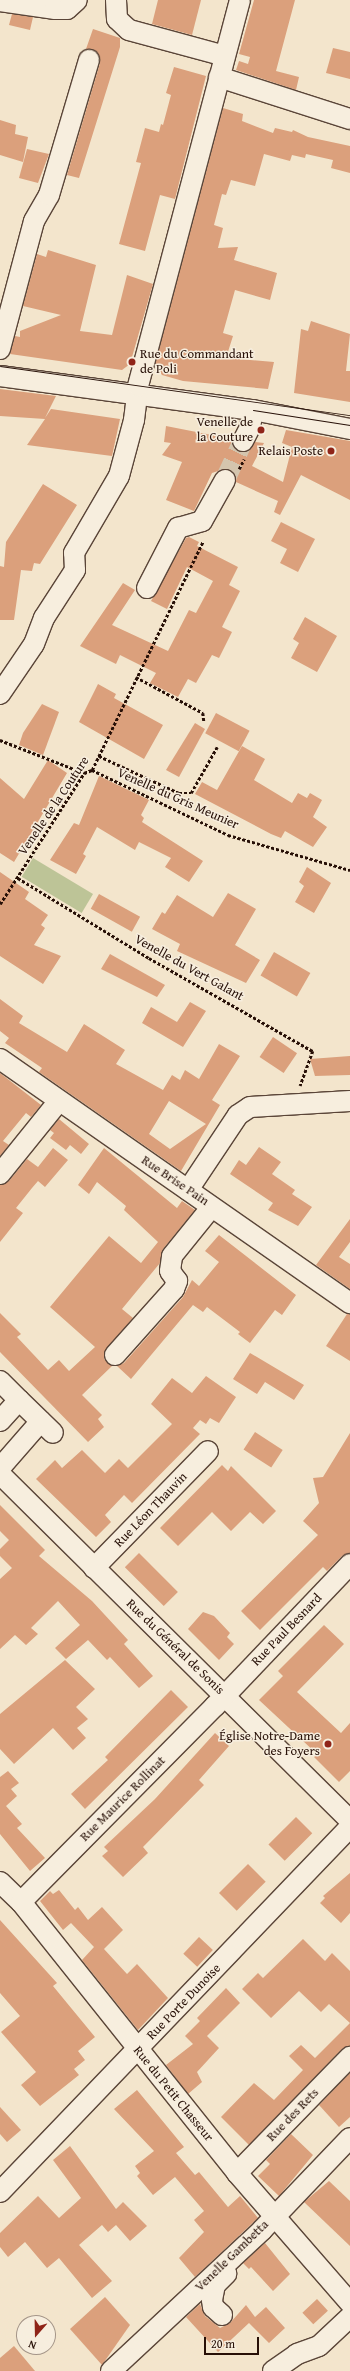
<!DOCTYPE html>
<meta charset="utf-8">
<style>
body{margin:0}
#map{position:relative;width:350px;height:2371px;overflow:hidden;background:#f3e5cc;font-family:"Gentium Book Plus",serif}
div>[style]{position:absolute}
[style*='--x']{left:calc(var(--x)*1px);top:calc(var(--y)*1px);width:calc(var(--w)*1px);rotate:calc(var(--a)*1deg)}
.green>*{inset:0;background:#bdc497;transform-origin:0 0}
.building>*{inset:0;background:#dba07c;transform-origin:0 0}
.minor-tunnel>*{height:20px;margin-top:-10px;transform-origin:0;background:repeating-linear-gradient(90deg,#d4c5ae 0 20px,transparent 0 30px)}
.path>*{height:2.5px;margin-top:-1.25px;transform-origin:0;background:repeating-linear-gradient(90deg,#271007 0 3px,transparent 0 5px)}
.roads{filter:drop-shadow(1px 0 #5a4538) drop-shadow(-1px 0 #5a4538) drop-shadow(0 1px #5a4538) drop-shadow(0 -1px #5a4538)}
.minor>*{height:20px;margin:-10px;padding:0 10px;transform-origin:10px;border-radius:10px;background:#f7eede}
.tram>*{height:1px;margin:-0.5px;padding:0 0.5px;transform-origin:0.5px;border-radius:0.5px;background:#271007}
.dots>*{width:11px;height:11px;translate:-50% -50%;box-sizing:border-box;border:2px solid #f7eede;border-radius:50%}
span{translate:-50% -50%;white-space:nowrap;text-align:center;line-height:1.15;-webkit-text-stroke:3px #f7eede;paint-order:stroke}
.poi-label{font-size:13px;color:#271007}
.left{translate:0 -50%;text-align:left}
.right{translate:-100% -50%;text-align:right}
.street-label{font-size:13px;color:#271007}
.north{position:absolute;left:16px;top:2315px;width:40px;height:40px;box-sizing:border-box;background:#f7eede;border:1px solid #a49588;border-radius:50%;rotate:200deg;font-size:11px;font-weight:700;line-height:16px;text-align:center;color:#271007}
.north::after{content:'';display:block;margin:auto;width:14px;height:18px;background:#8f2418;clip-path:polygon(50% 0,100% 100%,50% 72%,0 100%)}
.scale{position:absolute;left:204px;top:2337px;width:55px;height:18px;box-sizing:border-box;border:2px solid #271007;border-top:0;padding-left:5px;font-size:12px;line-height:14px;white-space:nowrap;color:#271007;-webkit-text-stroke:3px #f7eede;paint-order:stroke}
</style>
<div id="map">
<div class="green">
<div style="left:33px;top:858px;width:70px;height:22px;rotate:31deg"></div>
</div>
<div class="building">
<div style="clip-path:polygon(158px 0,201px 0,192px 35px,152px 24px)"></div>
<div style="clip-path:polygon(254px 0,295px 0,276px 71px,299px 77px,296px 90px,236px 70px,239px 61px,248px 64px,250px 57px,239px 54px)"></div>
<div style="clip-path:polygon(12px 14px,33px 17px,30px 30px,9px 25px)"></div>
<div style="clip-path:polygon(93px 29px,120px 38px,120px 47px,79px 178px,67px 175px,100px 63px,97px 52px,86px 49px)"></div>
<div style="clip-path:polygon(333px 48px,350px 52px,350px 79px,326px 73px)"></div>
<div style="clip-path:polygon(174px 67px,206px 76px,175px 199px,160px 195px,145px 251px,119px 244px,141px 163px,136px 162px,145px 128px,159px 132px,161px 124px,163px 125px,171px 95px,166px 93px)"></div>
<div style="clip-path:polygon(223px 108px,243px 114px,242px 121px,273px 133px,275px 128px,292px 132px,293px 130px,308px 137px,350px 146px,350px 173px,331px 168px,333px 160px,306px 154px,305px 158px,292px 155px,290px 161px,264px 154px,255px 186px,231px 180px,226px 195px,222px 194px,214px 225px,223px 228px,218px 248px,238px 247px,234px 260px,277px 273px,270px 300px,235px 290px,223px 333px,233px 336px,226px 358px,274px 362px,268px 389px,183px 381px,162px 375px,155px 365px)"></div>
<div style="clip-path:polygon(0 120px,16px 125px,15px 134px,28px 137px,23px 162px,0 155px)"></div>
<div style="clip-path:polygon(27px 149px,49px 154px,38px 183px,19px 178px)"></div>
<div style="clip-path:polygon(48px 250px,96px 265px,80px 331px,112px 335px,127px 275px,153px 284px,130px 364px,122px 370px,10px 354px,15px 336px,20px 337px,20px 331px,61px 315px,23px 306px,37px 254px,46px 257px)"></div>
<div style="clip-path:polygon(311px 321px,350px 334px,346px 371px,350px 371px,350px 402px,294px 393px,301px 329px,308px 331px)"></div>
<div style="clip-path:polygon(0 389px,56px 396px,45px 418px,51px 409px,120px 419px,112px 456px,27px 445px,45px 419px,0 416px)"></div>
<div style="clip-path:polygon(166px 426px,232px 439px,234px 448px,243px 452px,250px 450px,255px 442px,264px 443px,252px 466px,283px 482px,292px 447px,282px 443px,286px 430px,350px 441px,350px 500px,301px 475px,280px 515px,274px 512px,278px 501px,236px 482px,235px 474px,224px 469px,212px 473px,194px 511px,166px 500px,182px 462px,162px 455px,171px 443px,164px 442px)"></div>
<div style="clip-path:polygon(43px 484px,77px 505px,40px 564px,34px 563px,32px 571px,21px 570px,14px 620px,0 620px,0 566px,4px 567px,6px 542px)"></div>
<div style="clip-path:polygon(281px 522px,315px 539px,298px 572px,280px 563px,287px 549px,271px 541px)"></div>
<div style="clip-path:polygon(189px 537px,199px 542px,197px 546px,238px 567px,229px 585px,240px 591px,222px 627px,232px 632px,219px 658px,212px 655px,196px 683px,188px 679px,178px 697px,150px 683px,156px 673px,120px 655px,116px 664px,80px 646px,123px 583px,135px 590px,112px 625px,168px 651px,189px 610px,196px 613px,213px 581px,187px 567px,167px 609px,151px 601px,186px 538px)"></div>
<div style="clip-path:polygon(305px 617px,337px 636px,317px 672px,291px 658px,299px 643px,293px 639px)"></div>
<div style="clip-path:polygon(98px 684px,116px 694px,114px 698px,163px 725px,144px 759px,79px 722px)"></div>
<div style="clip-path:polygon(42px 704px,59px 712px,43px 755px,19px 745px,23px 733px)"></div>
<div style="left:216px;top:713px;width:38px;height:23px;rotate:28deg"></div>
<div style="clip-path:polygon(195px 723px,205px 729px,179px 777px,166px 770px)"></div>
<div style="clip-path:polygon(242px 746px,265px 759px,254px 780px,292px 803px,298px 793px,307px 798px,310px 793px,322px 800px,313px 817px,327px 827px,313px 847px,285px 831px,281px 838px,271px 834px,195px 794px,202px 782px,217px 790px)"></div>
<div style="clip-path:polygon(48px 760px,67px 773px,14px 862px,0 853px,0 778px,24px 799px)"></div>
<div style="clip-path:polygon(99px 776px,149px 800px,141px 815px,144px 818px,142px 822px,203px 861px,189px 882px,165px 867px,171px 858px,139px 842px,135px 850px,97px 827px,83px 854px,86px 856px,76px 874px,50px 860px,74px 823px,79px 825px)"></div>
<div style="clip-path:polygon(307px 867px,331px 883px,314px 913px,295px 902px,304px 886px,299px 882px)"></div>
<div style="clip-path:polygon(0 872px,29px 892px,25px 899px,48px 915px,41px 925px,45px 928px,34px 945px,61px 956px,43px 984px,0 956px)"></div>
<div style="clip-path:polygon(228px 893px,256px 909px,235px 945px,260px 960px,246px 983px,177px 951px,180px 944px,152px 929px,162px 912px,165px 914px,177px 895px,213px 917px)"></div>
<div style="left:99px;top:894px;width:47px;height:17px;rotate:29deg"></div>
<div style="left:274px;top:952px;width:42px;height:27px;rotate:30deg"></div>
<div style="clip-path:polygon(110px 954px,165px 985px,157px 997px,101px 969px)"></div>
<div style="clip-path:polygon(evenodd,0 999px,23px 1016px,19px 1023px,67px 1052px,84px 1024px,125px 1050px,116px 1064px,163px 1090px,172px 1075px,180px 1080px,185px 1070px,199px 1079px,219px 1044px,240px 1056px,212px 1100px,220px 1105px,181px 1171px,39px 1072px,42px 1068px,5px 1043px,9px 1038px,0 1031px,0 999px,169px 1101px,206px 1124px,170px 1149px,149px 1134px,169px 1101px)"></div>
<div style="clip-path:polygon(190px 1002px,206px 1011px,183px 1047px,142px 1023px,151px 1007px,177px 1022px)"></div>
<div style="left:273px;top:1037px;width:29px;height:24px;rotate:34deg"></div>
<div style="clip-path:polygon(350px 1056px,350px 1075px,315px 1076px,310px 1059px)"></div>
<div style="clip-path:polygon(0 1073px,41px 1105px,31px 1117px,26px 1113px,3px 1141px,9px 1145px,0 1156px)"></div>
<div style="clip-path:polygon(59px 1119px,89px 1144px,81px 1154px,70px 1145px,66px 1150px,50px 1138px,54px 1133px,50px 1130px)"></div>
<div style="clip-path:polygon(259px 1147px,281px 1162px,272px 1174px,295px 1190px,292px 1194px,312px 1207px,298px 1226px,268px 1210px,273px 1203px,230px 1174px,239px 1160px,246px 1165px)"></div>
<div style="clip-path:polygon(53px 1148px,68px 1160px,45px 1187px,38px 1181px,32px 1188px,16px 1208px,23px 1213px,0 1242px,0 1185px,9px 1181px,27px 1159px,38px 1167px)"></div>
<div style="clip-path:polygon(104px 1148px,177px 1208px,182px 1201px,195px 1210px,163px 1249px,160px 1263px,122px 1309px,133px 1318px,104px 1352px,104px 1359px,112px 1366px,82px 1395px,102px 1415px,98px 1419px,104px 1427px,88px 1442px,0 1352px,0 1313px,21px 1334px,17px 1337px,48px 1370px,59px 1360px,69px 1371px,95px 1347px,50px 1307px,109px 1236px,141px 1263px,158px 1242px,124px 1210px,126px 1206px,97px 1182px,89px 1194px,78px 1185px)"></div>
<div style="clip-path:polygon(350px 1219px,350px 1242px,339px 1257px,350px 1264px,350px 1289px,316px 1265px)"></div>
<div style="clip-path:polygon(219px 1235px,296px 1295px,282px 1315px,275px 1310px,250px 1343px,238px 1334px,240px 1332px,207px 1307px,203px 1312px,193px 1305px,131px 1379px,117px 1366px,124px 1363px,183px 1297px,192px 1280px,199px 1286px,219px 1262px,205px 1251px)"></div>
<div style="clip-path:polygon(347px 1314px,350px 1314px,350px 1361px,326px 1346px)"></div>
<div style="clip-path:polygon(250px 1353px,304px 1385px,294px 1400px,265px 1382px,257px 1394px,233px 1379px)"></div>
<div style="clip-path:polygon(206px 1376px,236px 1397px,219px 1423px,210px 1418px,206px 1424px,200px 1420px,193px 1428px,200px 1434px,132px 1503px,124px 1495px,105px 1515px,111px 1522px,96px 1537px,36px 1479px,55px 1460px,62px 1468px,82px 1450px,105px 1473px,119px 1459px,128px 1468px,172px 1424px,151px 1404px,172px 1378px,192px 1393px)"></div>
<div style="left:255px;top:1432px;width:33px;height:21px;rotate:33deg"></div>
<div style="clip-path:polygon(350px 1433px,350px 1553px,342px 1556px,327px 1571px,323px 1567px,260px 1630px,241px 1611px,318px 1535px,303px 1521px,319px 1503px,313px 1478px,323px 1477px)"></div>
<div style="clip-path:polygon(222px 1465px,228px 1471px,231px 1466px,276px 1511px,263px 1524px,250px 1512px,231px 1531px,212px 1512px,178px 1546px,160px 1528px)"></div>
<div style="clip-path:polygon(0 1505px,45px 1550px,39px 1556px,92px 1601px,128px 1640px,124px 1644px,153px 1676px,139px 1688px,110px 1657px,107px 1660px,88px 1640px,66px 1659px,55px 1648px,80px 1625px,58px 1601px,31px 1628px,38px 1634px,26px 1645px,15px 1635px,0 1649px,0 1579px,12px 1568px,0 1556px,0 1549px,9px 1540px,0 1531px)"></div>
<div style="left:139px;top:1553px;width:55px;height:20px;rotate:45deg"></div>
<div style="clip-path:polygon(203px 1612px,214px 1616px,230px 1633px,227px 1637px,234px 1644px,219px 1660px,188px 1629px)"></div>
<div style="clip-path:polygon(324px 1625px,344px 1644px,297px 1692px,341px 1733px,350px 1723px,350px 1771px,339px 1782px,314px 1757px,317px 1754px,259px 1700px,283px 1676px,278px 1671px)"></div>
<div style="clip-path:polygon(65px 1660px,95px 1689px,76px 1707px,88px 1719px,77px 1728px,86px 1738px,73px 1750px,53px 1728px,14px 1764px,0 1749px,0 1714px)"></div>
<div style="clip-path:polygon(171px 1690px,188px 1707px,85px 1809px,71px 1794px,108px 1760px,105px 1757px)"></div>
<div style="clip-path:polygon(215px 1733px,229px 1746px,199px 1780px,204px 1785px,143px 1847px,148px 1853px,123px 1877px,102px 1856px,108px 1851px,104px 1847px,155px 1799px)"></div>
<div style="clip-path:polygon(8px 1771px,19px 1783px,11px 1789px,17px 1796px,6px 1806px,22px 1824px,17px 1828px,45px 1858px,30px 1871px,0 1834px,0 1777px)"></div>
<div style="left:296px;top:1817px;width:23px;height:39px;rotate:45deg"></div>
<div style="left:248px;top:1864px;width:25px;height:41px;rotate:45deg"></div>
<div style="clip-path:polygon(350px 1873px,350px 1913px,341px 1923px,320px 1903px,325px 1898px,323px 1896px)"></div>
<div style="clip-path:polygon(59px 1890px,75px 1910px,78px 1907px,88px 1920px,102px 1907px,123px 1930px,104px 1949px,127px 1974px,137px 1964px,168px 1998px,138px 2030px,82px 1960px,94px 1947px,71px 1923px,63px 1930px,40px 1901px,50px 1891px,53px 1894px)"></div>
<div style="clip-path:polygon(0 1920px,57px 1983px,53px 1986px,95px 2037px,78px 2051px,85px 2060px,74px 2069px,79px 2075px,40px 2106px,21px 2085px,36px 2072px,1px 2032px,20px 2016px,0 1993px)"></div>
<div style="left:199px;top:1937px;width:19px;height:23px;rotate:43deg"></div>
<div style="clip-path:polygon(303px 1939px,325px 1961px,332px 1953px,350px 1971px,350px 2046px,342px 2049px,249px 2145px,221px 2117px,254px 2083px,274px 2100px,303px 2070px,289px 2056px,301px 2045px,315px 2058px,350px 2023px,329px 2004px,321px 2012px,299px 1991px,271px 2018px,242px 1989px,258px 1973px,263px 1978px)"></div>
<div style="clip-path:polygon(226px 1988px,240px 2003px,207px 2036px,219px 2048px,197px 2072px,202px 2082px,188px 2094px,166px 2065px,193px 2044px,185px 2036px,200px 2021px,197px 2018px)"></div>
<div style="clip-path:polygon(350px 2073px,350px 2117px,339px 2127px,319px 2105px)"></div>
<div style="clip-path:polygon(137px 2090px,184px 2147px,176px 2153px,195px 2175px,199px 2172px,228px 2207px,240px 2196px,258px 2218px,195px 2277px,179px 2258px,204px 2232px,194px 2220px,204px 2211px,175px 2177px,153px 2195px,137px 2176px,140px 2173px,135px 2166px,154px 2151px,114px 2109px)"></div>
<div style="clip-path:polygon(0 2107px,21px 2130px,7px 2142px,0 2134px)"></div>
<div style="clip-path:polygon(291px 2134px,313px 2155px,279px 2196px,258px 2176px,270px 2164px,266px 2160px)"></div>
<div style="clip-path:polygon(70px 2146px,116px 2209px,123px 2202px,147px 2226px,130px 2241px,116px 2225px,108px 2232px,102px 2225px,79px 2245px,112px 2281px,92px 2298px,59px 2258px,47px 2268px,25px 2242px,8px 2257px,0 2247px,0 2233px,38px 2196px,59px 2218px,81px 2198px,53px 2160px)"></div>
<div style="clip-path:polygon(329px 2181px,350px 2201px,350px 2246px,304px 2202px)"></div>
<div style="clip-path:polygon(265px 2243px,290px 2274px,273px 2291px,251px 2267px,249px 2269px,243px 2263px)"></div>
<div style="clip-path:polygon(105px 2297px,130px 2325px,102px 2365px,70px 2329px)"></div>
<div style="left:317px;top:2299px;width:16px;height:20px;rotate:47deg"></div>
<div style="clip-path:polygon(200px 2304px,205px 2316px,220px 2328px,230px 2323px,246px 2305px,255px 2317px,266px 2307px,285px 2328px,269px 2343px,249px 2323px,218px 2352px,186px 2317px)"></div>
<div style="clip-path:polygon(14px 2346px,35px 2371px,0 2371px,0 2358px)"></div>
</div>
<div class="minor-tunnel">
<div style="--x:225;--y:480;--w:43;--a:-65.2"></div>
</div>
<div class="path">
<div style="--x:239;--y:469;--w:11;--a:-63"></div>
<div style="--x:136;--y:677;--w:76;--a:28.2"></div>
<div style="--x:203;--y:713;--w:8;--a:83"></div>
<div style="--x:0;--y:740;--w:90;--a:21.4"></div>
<div style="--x:99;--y:756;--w:88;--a:24.8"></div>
<div style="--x:179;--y:793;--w:12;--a:0"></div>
<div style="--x:191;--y:793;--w:53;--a:-60.5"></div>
<div style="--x:92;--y:770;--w:151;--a:25.5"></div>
<div style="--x:228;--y:835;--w:127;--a:16"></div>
<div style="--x:18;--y:878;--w:153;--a:31.4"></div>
<div style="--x:149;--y:958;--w:189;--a:29.6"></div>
<div style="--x:313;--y:1051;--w:37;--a:110"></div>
<div style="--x:0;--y:904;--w:156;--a:-57.3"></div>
<div style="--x:84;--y:773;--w:9;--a:-21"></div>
<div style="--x:92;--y:770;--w:254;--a:-64.1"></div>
</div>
<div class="roads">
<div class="minor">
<div style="--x:116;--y:0;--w:19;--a:87"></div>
<div style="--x:117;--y:19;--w:16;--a:43"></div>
<div style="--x:129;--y:30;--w:99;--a:15.2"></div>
<div style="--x:0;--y:1;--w:56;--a:8.3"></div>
<div style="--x:55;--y:9;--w:12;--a:0"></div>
<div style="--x:67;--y:9;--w:13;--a:-42"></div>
<div style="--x:219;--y:77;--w:138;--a:17.8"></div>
<div style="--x:0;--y:349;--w:132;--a:-75.1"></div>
<div style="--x:34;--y:221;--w:30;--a:-60"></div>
<div style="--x:49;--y:195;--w:141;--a:-73.5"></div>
<div style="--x:0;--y:376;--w:255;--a:7.7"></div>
<div style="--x:253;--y:410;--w:99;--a:11.1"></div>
<div style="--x:243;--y:441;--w:16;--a:-63"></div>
<div style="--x:250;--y:427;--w:17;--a:-80"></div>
<div style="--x:147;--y:588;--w:68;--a:-62.7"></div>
<div style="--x:178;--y:528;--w:25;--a:-16"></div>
<div style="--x:202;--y:521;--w:47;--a:-60.7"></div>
<div style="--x:0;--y:694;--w:60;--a:-55.8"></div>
<div style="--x:34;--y:644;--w:28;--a:-69"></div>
<div style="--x:44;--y:618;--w:57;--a:-57.1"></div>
<div style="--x:75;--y:570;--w:17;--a:-93"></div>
<div style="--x:74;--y:553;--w:89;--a:-59.7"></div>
<div style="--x:119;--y:476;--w:58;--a:-75"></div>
<div style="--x:134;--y:420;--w:34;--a:-83"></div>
<div style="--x:138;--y:386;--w:399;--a:-75.2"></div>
<div style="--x:0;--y:1059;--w:427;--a:34.9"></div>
<div style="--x:0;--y:1174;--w:92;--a:-51.1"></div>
<div style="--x:188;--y:1190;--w:90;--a:-56.3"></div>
<div style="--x:238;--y:1115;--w:14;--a:-34"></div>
<div style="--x:250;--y:1107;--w:100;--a:-3.4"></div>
<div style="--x:115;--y:1355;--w:89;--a:-48.2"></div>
<div style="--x:174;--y:1289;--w:9;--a:-69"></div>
<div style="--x:177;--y:1281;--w:12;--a:-125"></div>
<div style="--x:170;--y:1271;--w:15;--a:-82"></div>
<div style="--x:172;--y:1256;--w:54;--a:-51"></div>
<div style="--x:0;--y:1381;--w:27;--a:45"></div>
<div style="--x:0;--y:1421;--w:28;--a:-48"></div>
<div style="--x:19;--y:1400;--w:47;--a:44.1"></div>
<div style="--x:0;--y:1468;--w:62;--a:-48.9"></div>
<div style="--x:0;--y:1474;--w:492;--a:44.7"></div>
<div style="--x:94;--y:1568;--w:163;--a:-45.7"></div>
<div style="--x:0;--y:1882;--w:29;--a:44"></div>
<div style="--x:21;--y:1902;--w:347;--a:51.4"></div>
<div style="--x:237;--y:2173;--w:172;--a:49"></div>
<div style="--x:21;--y:1902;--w:276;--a:-45.3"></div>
<div style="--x:215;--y:1706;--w:196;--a:-46.4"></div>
<div style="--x:237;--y:2173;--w:162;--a:-45.8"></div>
<div style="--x:0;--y:2192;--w:506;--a:-46.2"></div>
<div style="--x:222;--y:2315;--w:12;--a:-138"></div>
<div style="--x:213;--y:2307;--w:7;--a:-98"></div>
<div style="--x:212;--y:2300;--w:15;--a:-79"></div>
<div style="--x:215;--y:2285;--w:16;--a:-45"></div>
<div style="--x:111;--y:2371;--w:207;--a:-43"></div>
<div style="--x:262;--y:2230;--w:127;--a:-46.3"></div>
<div style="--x:273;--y:2371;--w:29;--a:-35"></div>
<div style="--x:297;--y:2354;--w:23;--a:-20"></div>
<div style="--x:319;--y:2346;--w:42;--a:-43.1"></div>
</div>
</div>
<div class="tram">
<div style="--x:0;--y:366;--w:353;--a:8"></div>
<div style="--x:253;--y:410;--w:98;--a:8.8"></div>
</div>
<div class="dots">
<div style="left:132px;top:362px;background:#8f2418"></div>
<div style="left:261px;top:430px;background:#8f2418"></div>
<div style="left:331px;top:451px;background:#8f2418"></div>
<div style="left:328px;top:1744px;background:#8f2418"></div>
</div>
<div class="poi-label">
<span class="left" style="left:140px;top:362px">Rue du Commandant<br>de Poli</span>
<span class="right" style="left:253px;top:430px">Venelle de<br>la Couture</span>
<span class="right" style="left:323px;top:451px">Relais Poste</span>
<span class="right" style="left:320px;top:1744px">Église Notre-Dame<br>des Foyers</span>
</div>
<div class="street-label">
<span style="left:178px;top:799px;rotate:24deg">Venelle du Gris Meunier</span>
<span style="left:54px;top:806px;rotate:-56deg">Venelle de la Couture</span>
<span style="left:189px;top:968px;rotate:29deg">Venelle du Vert Galant</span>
<span style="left:175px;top:1181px;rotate:34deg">Rue Brise Pain</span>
<span style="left:151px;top:1510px;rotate:-46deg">Rue Léon Thauvin</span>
<span style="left:287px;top:1630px;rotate:-46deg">Rue Paul Besnard</span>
<span style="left:175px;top:1647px;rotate:44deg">Rue du Général de Sonis</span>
<span style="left:123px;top:1799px;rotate:-45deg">Rue Maurice Rollinat</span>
<span style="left:184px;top:2002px;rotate:-46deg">Rue Porte Dunoise</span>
<span style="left:173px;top:2094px;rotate:51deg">Rue du Petit Chasseur</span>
<span style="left:293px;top:2115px;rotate:-46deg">Rue des Rets</span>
<span style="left:232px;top:2256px;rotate:-44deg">Venelle Gambetta</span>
</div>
<div class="north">N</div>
<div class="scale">20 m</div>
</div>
